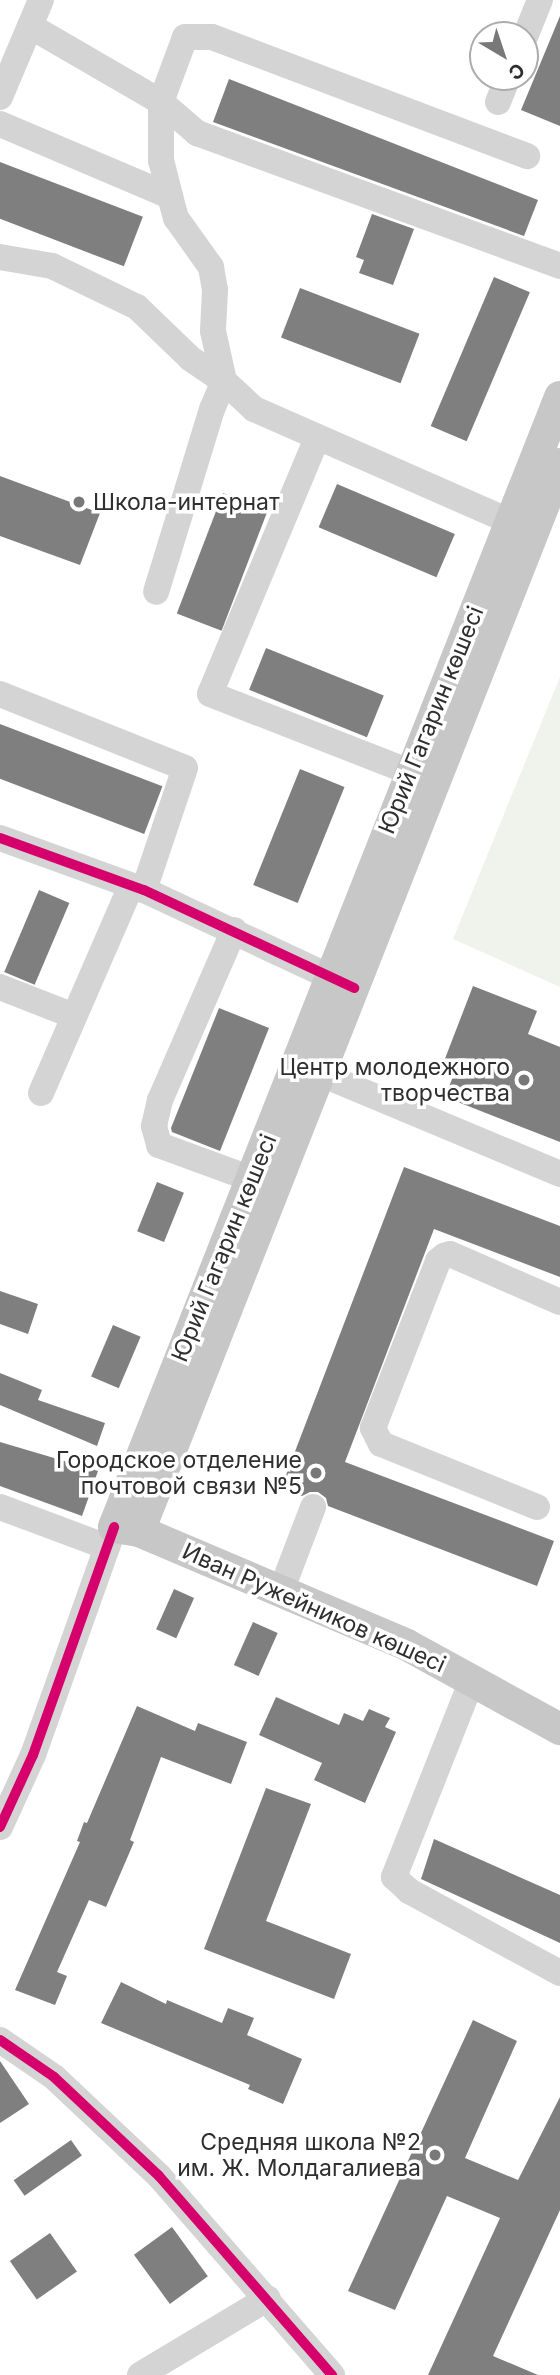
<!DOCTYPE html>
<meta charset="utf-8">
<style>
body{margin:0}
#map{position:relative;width:560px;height:2375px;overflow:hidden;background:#fff;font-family:Inter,sans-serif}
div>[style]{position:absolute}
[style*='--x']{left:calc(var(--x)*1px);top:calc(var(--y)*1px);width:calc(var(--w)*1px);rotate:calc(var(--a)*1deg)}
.green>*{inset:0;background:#f0f2ec}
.building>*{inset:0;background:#7f7f7f;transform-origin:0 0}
.minor>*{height:26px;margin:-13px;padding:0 13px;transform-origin:13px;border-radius:13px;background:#d4d4d4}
.major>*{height:32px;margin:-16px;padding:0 16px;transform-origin:16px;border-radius:16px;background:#c7c7c7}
.cycleway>*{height:10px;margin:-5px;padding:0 5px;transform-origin:5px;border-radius:5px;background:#d6006c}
.dots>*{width:19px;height:19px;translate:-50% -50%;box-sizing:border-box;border:4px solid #fff;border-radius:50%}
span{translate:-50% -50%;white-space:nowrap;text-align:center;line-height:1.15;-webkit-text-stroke:7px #fff;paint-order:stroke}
.poi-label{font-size:23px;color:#2f2f2f}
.left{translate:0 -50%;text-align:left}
.right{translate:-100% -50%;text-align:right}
.street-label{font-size:23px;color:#2f2f2f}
.north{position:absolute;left:469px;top:21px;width:70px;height:70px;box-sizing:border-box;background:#fff;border:2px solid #acacac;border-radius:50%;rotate:141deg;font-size:19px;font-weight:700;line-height:28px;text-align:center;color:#2f2f2f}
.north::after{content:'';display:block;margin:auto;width:24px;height:32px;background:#787878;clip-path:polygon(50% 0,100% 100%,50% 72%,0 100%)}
</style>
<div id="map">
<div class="green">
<div style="clip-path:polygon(560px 677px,560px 987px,453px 939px)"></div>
</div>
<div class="building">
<div style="clip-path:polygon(560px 16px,560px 126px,521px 110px)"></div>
<div style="clip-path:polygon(229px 79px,538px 200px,524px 236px,213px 122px)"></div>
<div style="left:0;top:162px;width:153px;height:53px;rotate:21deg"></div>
<div style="clip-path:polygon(372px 214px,414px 229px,393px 285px,359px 273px,364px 260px,356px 257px)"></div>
<div style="left:494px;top:277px;width:39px;height:162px;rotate:23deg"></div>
<div style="left:300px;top:288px;width:128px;height:53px;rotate:21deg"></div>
<div style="clip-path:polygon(0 476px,100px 513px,80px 565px,0 536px)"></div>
<div style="left:337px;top:484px;width:128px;height:47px;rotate:23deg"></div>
<div style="left:223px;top:493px;width:48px;height:129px;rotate:21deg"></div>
<div style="left:266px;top:648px;width:127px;height:45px;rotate:22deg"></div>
<div style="left:0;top:724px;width:174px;height:51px;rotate:21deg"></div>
<div style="left:300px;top:769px;width:48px;height:125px;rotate:22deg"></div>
<div style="left:39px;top:890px;width:33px;height:89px;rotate:23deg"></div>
<div style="clip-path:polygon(473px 986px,537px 1011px,528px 1034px,560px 1047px,560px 1142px,445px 1097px,454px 1074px,441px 1069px)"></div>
<div style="clip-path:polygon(219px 1008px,269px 1028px,220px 1151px,172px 1132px,171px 1128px)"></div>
<div style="clip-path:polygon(404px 1167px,560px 1226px,560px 1277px,434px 1229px,345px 1462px,554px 1541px,537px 1586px,328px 1506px,326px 1498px,318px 1492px,310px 1492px,302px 1496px,281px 1488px)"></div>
<div style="left:157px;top:1182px;width:29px;height:53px;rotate:22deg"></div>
<div style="clip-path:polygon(0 1291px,38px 1304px,28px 1334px,0 1324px)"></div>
<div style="left:113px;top:1325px;width:30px;height:56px;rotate:23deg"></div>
<div style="clip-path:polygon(0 1373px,42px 1390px,38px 1400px,105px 1423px,97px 1446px,0 1405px)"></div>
<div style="clip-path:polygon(0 1442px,98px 1471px,82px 1516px,0 1486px)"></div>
<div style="left:174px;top:1589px;width:22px;height:44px;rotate:24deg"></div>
<div style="left:253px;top:1622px;width:27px;height:47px;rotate:24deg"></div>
<div style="clip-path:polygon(276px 1697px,339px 1725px,344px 1713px,363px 1721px,369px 1709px,390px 1718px,385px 1727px,396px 1732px,365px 1803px,314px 1780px,322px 1763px,259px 1735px)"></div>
<div style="clip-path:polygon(137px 1706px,195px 1731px,198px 1723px,247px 1742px,231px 1784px,161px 1757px,130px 1840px,134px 1842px,106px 1907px,89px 1900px,57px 1972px,67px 1976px,55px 2005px,15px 1990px,80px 1842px,77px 1841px,84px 1822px,87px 1823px)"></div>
<div style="clip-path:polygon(266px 1788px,311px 1804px,266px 1921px,351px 1954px,334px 1999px,204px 1949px)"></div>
<div style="clip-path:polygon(434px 1839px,560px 1895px,560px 1943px,421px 1879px)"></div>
<div style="clip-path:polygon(121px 1982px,166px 2004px,167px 2000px,222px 2023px,228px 2008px,254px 2018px,247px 2035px,302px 2059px,283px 2104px,248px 2089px,250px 2085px,101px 2023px)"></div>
<div style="clip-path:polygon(473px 2020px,517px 2041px,465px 2158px,518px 2180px,560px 2097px,560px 2210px,493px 2356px,538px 2375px,428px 2375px,500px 2218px,447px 2196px,395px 2310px,348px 2291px)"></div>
<div style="clip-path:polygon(0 2061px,29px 2104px,0 2123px)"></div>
<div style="left:71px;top:2140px;width:19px;height:70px;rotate:55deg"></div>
<div style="left:172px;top:2227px;width:61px;height:47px;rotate:54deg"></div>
<div style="left:50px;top:2233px;width:47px;height:49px;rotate:55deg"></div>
</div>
<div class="minor">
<div style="--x:30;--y:26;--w:151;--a:30.1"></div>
<div style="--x:161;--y:102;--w:48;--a:40.7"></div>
<div style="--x:197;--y:133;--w:387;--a:20.1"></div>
<div style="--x:525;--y:37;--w:40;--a:-68"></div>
<div style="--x:0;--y:97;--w:105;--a:-67.1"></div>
<div style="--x:498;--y:102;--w:27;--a:-68"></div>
<div style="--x:0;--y:124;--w:185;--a:23"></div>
<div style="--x:170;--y:196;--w:23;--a:75"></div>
<div style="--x:176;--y:218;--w:60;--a:54.5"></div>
<div style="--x:211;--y:267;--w:23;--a:80"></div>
<div style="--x:215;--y:290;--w:41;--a:92.8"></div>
<div style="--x:213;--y:331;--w:51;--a:77.6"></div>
<div style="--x:224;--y:381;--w:41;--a:43"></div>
<div style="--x:254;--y:409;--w:299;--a:23.7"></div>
<div style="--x:170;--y:196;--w:36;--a:-104"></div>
<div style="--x:161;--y:161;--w:59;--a:-90"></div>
<div style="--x:161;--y:102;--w:69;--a:-69.7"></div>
<div style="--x:185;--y:37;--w:27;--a:0"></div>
<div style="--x:212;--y:37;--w:337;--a:20.7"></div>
<div style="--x:0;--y:257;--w:53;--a:9.8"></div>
<div style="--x:52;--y:266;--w:94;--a:25.8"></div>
<div style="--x:137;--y:307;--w:75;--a:43.9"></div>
<div style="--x:191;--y:359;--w:40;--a:34"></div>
<div style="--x:224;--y:381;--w:30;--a:113"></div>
<div style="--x:212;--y:409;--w:191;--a:107"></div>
<div style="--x:317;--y:438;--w:277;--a:112.7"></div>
<div style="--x:210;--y:694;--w:215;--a:21.3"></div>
<div style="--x:0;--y:694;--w:199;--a:21.8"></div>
<div style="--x:185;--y:768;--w:129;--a:108.6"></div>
<div style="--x:0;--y:838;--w:153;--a:19.9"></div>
<div style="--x:144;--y:890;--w:227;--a:25"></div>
<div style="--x:234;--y:930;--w:185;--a:113.5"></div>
<div style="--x:160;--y:1100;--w:27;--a:103"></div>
<div style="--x:154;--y:1126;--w:20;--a:75"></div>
<div style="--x:159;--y:1145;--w:116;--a:20.2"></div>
<div style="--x:0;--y:987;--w:79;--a:21.4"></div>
<div style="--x:302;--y:1066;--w:280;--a:22.7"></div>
<div style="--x:41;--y:1093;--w:226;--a:-66.5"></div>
<div style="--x:0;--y:1507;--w:114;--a:20.5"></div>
<div style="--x:537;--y:1507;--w:168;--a:-158"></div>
<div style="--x:381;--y:1444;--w:18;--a:-117"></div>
<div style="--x:373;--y:1428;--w:179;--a:-68.7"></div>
<div style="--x:438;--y:1261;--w:8;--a:-40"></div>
<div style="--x:444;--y:1256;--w:6;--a:-18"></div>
<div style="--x:450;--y:1254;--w:120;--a:23.6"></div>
<div style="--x:281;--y:1591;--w:90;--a:-69.1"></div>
<div style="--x:472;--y:1680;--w:212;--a:111.6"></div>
<div style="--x:394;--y:1877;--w:21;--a:43"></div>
<div style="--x:409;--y:1891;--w:172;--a:28.5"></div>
<div style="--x:0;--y:1827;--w:79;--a:-65.4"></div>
<div style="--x:33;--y:1755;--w:242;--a:-70.4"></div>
<div style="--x:0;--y:2040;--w:65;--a:34.4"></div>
<div style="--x:54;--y:2077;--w:144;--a:43.3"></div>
<div style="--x:159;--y:2176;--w:264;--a:49"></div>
<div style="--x:140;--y:2375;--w:149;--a:-31"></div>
</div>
<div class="major">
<div style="--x:560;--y:397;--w:1215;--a:111.54"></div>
<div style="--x:114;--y:1527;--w:25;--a:9"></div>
<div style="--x:139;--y:1531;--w:291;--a:23"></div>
<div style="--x:407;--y:1645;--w:175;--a:28.8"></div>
<div style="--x:139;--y:1531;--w:1147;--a:-68.47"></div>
</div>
<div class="cycleway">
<div style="--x:0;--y:838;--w:153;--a:19.9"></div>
<div style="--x:144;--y:890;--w:232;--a:25"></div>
<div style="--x:0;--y:1827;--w:79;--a:-65.4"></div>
<div style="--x:33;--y:1755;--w:242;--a:-70.4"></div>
<div style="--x:0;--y:2040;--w:65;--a:34.4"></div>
<div style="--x:54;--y:2077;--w:144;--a:43.3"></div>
<div style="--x:159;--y:2176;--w:264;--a:49"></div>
</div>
<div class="dots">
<div style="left:79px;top:502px;background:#787878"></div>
<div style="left:524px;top:1080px;background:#787878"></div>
<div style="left:316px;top:1473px;background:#787878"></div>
<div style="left:435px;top:2155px;background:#787878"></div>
</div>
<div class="poi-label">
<span class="left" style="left:93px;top:502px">Школа-интернат</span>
<span class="right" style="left:510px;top:1080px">Центр молодежного<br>творчества</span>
<span class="right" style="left:302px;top:1473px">Городское отделение<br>почтовой связи №5</span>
<span class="right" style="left:421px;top:2155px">Средняя школа №2<br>им. Ж. Молдагалиева</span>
</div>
<div class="street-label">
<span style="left:431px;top:720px;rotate:-68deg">Юрий Гагарин көшесі</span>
<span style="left:224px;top:1248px;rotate:-68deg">Юрий Гагарин көшесі</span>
<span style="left:314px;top:1608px;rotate:24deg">Иван Ружейников көшесі</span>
</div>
<div class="north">С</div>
</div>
